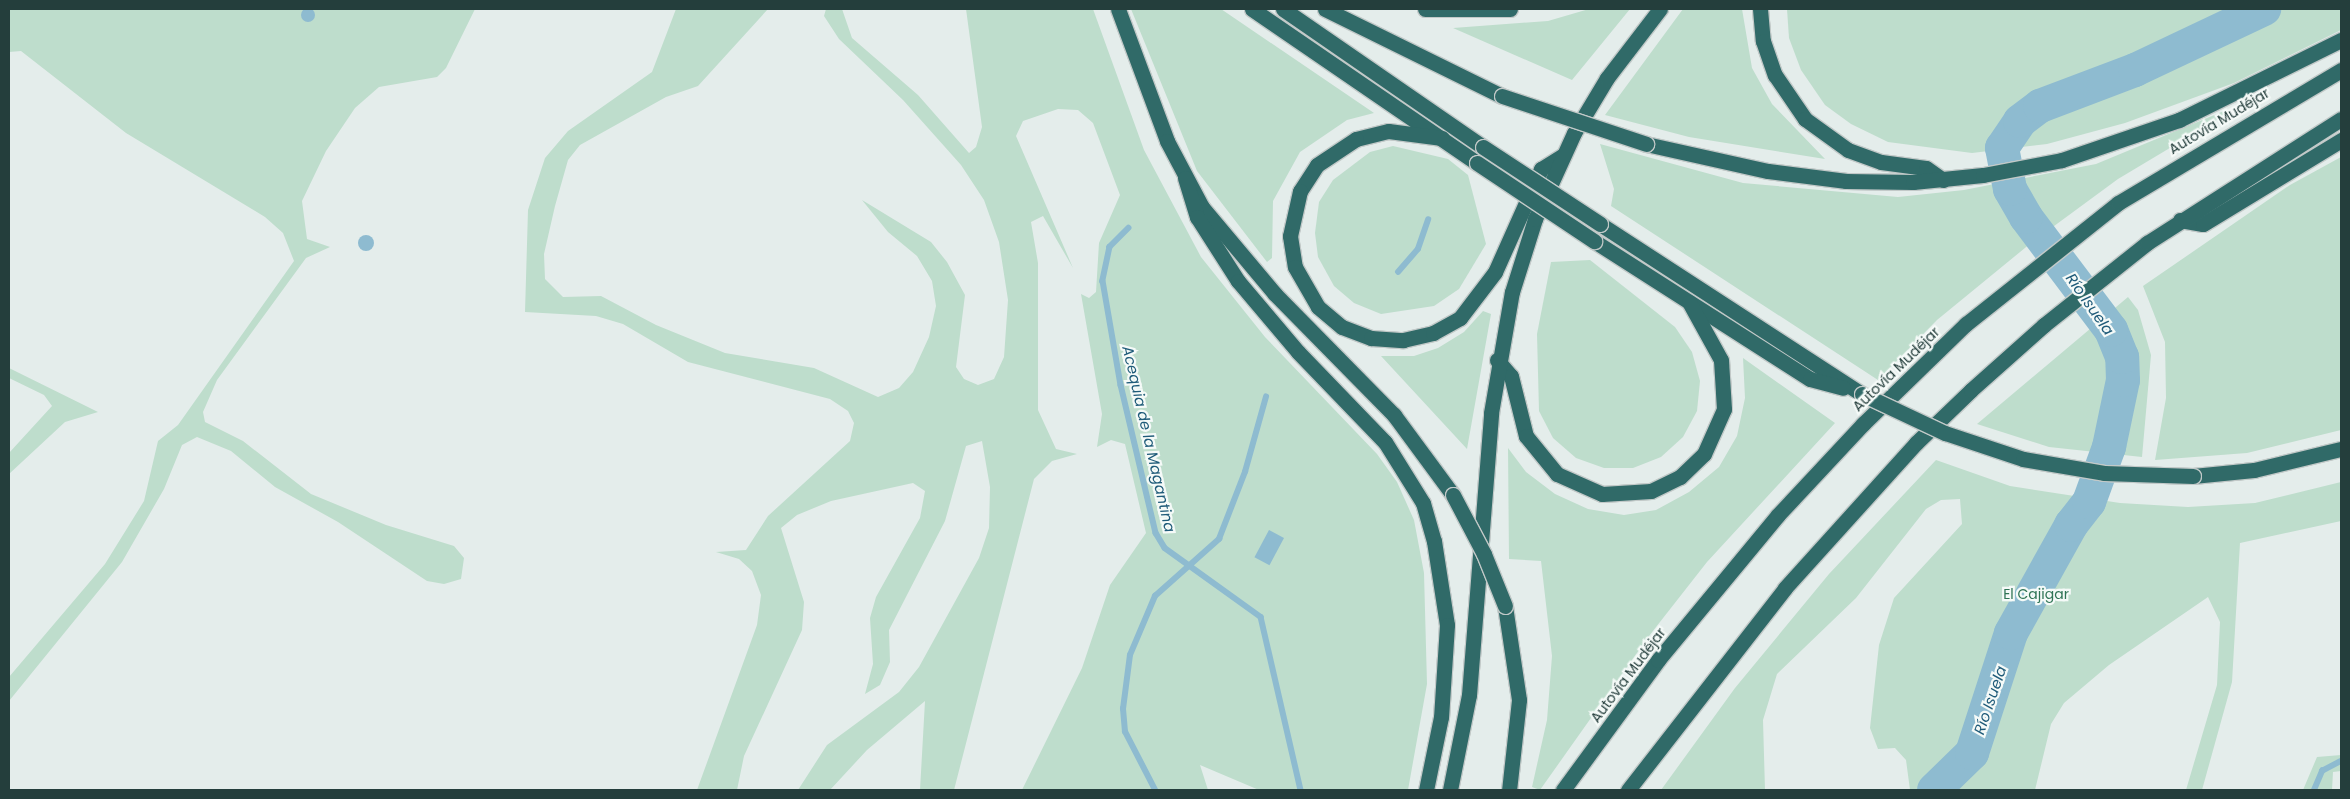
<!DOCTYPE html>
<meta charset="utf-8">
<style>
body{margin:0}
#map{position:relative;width:2350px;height:799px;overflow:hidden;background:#e4edeb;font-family:Poppins,sans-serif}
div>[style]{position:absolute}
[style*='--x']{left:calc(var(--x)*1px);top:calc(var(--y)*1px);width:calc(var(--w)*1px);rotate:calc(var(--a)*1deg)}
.green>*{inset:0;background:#beddcc}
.water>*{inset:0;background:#8ebbd0;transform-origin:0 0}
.round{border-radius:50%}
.stream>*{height:5.5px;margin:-2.75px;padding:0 2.75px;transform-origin:2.75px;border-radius:2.75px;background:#8ebbd0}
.river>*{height:34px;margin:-17px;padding:0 17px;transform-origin:17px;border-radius:17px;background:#8ebbd0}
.roads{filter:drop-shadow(1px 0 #c2c9c8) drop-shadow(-1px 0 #c2c9c8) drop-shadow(0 1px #c2c9c8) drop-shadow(0 -1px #c2c9c8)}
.highway>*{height:15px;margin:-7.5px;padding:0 7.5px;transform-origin:7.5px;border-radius:7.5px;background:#306a68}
.bridges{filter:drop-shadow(1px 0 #c2c9c8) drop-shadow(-1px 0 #c2c9c8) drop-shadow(0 1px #c2c9c8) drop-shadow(0 -1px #c2c9c8)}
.highway-bridge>*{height:15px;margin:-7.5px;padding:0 7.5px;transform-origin:7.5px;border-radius:7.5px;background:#306a68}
span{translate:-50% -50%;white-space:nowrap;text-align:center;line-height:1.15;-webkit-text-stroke:4.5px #f5faf8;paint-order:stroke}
.street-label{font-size:14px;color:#243e3c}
.park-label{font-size:14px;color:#2f7455}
.water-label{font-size:15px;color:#1f5b79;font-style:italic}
.frame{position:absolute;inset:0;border:10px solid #243e3c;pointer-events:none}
</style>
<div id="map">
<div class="green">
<div style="clip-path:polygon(9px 9px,475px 9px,446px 68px,437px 77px,379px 87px,355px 108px,326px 151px,302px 201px,307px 239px,330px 247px,306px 258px,217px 380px,203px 412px,205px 422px,243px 441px,311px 494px,386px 525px,454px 546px,464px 558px,461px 579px,444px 584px,427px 581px,338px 522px,275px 487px,231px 451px,197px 437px,182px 445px,164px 489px,122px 562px,9px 701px,9px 677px,105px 564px,144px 501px,158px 441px,178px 425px,294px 261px,283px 233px,265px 217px,126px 133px,21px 51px,9px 52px)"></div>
<div style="clip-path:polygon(676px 9px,768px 9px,698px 86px,666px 97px,580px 145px,568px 160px,555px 206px,544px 254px,545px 279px,563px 297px,601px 296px,656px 325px,725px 353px,814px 368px,878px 397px,899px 388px,913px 372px,929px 337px,936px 306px,932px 281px,917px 256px,888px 232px,862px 200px,931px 242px,947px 262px,965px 295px,956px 367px,964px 379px,978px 385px,994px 379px,1004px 357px,1008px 300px,999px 242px,984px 200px,961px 165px,903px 100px,839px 39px,824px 16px,826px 9px,842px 9px,852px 38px,918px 95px,969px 153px,976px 147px,982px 127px,966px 9px,1093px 9px,1144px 150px,1201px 257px,1265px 337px,1377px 454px,1397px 482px,1414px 520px,1424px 573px,1427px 684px,1408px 790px,1259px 790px,1200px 765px,1208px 790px,1022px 790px,1082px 668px,1110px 585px,1146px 533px,1125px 444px,1111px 440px,1097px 447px,1102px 414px,1081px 294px,1089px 298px,1096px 292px,1099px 243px,1120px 195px,1093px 123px,1078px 110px,1058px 109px,1023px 121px,1016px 136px,1073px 268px,1043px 216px,1031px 222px,1038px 263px,1038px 410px,1056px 449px,1077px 454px,1052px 461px,1034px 479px,954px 790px,920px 790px,925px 701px,867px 750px,830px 790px,798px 790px,827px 745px,899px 692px,919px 667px,979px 558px,989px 528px,990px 487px,982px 441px,966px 446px,945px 521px,889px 630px,890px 662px,880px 685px,865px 694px,873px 664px,870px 618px,876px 597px,920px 518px,925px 491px,913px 483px,831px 501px,797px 515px,781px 528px,804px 602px,802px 630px,744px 756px,737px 790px,697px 790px,757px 625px,761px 595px,752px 571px,739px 559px,716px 552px,746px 550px,768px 516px,850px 441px,854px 423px,848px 411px,830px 399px,688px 362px,623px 324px,596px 316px,525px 312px,528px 210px,545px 158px,568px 131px,652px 72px)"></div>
<div style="clip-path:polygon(1131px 9px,1221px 9px,1374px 113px,1347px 120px,1300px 152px,1273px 201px,1272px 258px,1267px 262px,1197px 171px)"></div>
<div style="clip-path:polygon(1589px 9px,1630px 9px,1572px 80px,1453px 28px,1548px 21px)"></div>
<div style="clip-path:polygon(1683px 9px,1742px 9px,1752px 68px,1772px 104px,1825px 159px,1689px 137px,1605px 115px)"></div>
<div style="clip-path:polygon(1787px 9px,2341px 9px,2341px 30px,2234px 83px,2125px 123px,2047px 144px,1972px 153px,1888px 142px,1851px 124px,1825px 105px,1801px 70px,1789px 38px)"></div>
<div style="clip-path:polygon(2224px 111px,2225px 115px,2118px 179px,2031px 243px,1937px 320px,1878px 380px,1611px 206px,1614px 189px,1600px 144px,1743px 183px,1898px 197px,1964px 190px,2096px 164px)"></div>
<div style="clip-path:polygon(1393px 146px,1448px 159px,1468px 175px,1486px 244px,1459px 289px,1434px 306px,1381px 314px,1354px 303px,1334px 286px,1318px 257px,1315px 233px,1319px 202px,1333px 180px,1370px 152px)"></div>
<div style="clip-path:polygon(2341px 157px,2341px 430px,2247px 453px,2155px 460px,2166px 398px,2165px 342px,2143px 286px,2290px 185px)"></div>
<div style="clip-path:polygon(1590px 260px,1675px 327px,1692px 352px,1700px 381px,1697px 411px,1683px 437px,1661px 457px,1633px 468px,1604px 468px,1576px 458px,1553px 438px,1539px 411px,1537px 334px,1551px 262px)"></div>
<div style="clip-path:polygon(2128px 297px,2138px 310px,2151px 355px,2142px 457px,2049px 447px,1977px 424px)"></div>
<div style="clip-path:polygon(1483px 311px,1491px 314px,1467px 449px,1381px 356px,1414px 356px,1438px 348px,1464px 332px)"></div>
<div style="clip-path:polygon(1743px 358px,1835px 423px,1707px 562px,1649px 636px,1540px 790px,1532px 787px,1547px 720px,1552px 656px,1541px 561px,1509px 559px,1508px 448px,1526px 472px,1555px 494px,1588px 509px,1624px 515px,1656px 510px,1689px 492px,1719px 467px,1737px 436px,1745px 398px)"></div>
<div style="clip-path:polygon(9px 368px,98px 412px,65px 422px,9px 474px,9px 453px,52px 406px,44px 395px,9px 378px)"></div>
<div style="clip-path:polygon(1936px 460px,2010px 486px,2120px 503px,2188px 507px,2255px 503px,2341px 482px,2341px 521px,2240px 543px,2232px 682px,2202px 790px,2186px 790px,2217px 685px,2220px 622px,2208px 597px,2109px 665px,2064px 703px,2051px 724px,2035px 790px,1910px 790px,1906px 760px,1895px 748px,1878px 749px,1870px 728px,1879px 645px,1894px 598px,1962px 524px,1960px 499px,1941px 500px,1926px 509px,1856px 598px,1777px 674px,1763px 720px,1765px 790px,1661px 790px,1735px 688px,1829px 574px)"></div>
<div style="clip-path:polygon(2341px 755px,2341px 771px,2333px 772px,2332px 790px,2303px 790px,2317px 757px)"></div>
</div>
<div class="water">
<div class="round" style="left:301px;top:8px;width:14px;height:14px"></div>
<div class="round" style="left:358px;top:235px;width:16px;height:16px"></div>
<div style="left:1269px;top:530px;width:17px;height:31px;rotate:28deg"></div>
</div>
<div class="stream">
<div style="--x:1129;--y:228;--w:27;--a:135"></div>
<div style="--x:1110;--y:247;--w:35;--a:102"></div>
<div style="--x:1103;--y:281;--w:106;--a:80.2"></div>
<div style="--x:1121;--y:385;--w:152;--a:76.7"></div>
<div style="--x:1156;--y:533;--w:17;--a:59"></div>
<div style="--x:1165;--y:548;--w:118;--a:35.7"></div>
<div style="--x:1261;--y:617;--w:178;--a:77"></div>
<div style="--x:1398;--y:272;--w:30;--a:-49"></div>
<div style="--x:1418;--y:249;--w:31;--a:-71"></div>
<div style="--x:1155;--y:790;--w:65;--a:-117.3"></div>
<div style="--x:1125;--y:732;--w:23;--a:-95"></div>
<div style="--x:1123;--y:709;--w:54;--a:-82.6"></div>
<div style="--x:1130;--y:655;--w:64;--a:-67"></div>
<div style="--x:1155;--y:596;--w:86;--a:-41.7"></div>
<div style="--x:1219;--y:539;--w:72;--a:-68.8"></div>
<div style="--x:1245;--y:472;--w:78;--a:-74.4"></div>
<div style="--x:2314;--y:790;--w:21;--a:-67"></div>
<div style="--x:2322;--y:771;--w:21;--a:-28"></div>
</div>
<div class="river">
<div style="--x:1934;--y:790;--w:53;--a:-44.2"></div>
<div style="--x:1972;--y:753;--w:126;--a:-72"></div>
<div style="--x:2011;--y:633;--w:124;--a:-60.9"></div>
<div style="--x:2071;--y:525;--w:29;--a:-52"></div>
<div style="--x:2089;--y:502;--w:59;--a:-70"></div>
<div style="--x:2109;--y:447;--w:68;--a:-78.2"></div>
<div style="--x:2123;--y:380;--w:23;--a:-92"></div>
<div style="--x:2122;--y:357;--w:29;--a:-112"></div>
<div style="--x:2111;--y:330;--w:141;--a:-127"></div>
<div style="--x:2026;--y:217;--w:32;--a:-120"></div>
<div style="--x:2010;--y:189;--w:42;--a:-101"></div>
<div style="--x:2002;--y:148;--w:32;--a:-56"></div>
<div style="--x:2020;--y:121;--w:25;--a:-37"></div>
<div style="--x:2040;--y:106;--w:102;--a:-20.8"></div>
<div style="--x:2135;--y:70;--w:143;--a:-25.3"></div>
</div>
<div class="roads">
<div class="highway">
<div style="--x:1118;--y:9;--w:141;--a:69.6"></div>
<div style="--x:1167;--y:141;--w:75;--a:62.1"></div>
<div style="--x:1202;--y:207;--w:114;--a:50"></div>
<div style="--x:1275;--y:294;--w:170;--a:45.5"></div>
<div style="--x:1394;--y:415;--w:99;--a:53.6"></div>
<div style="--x:1252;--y:9;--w:273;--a:34.4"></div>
<div style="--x:1283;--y:9;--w:243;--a:34.6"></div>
<div style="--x:1325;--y:9;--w:197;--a:26.2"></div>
<div style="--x:1425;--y:9;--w:85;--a:0"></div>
<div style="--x:1760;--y:9;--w:32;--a:85"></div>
<div style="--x:1763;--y:41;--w:36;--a:71"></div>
<div style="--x:1775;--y:75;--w:53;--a:55.7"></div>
<div style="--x:1805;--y:119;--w:53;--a:35.8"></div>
<div style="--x:1848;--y:150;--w:35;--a:20"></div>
<div style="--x:1881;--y:162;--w:45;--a:7.6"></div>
<div style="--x:1926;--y:168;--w:21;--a:35"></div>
<div style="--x:1442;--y:138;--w:54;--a:-172.6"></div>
<div style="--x:1388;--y:131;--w:33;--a:166"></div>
<div style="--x:1356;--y:139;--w:47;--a:146.3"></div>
<div style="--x:1317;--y:165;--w:31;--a:123"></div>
<div style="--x:1300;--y:191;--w:46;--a:102.5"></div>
<div style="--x:1290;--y:236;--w:31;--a:81"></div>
<div style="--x:1295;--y:267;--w:46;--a:60.1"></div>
<div style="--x:1318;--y:307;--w:31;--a:40"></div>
<div style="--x:1342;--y:327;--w:31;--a:21"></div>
<div style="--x:1371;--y:338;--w:32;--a:4"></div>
<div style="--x:1403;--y:340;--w:31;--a:-13"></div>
<div style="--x:1433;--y:333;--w:31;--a:-29"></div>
<div style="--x:1460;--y:318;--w:58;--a:-52.7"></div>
<div style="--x:1495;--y:272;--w:113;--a:-65.9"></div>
<div style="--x:1541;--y:169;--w:25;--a:-32"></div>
<div style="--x:1646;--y:144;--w:125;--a:12.5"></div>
<div style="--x:1768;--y:171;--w:79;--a:7.3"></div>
<div style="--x:1846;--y:181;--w:67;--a:0.9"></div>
<div style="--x:1913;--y:182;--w:70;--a:-5.7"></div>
<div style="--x:1983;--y:175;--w:80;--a:-10.8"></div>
<div style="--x:2062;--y:160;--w:124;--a:-18.9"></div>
<div style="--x:2179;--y:120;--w:181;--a:-26.3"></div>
<div style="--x:1185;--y:178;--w:41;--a:72.9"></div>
<div style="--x:1197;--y:217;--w:76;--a:57.4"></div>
<div style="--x:1238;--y:281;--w:93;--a:49.8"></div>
<div style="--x:1298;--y:352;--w:125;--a:46"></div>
<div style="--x:1385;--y:442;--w:72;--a:58.1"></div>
<div style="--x:1423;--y:503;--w:40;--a:74"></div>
<div style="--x:1434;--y:541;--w:85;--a:81.2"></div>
<div style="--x:1447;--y:625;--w:92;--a:93.7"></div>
<div style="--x:1441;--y:717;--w:75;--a:101.6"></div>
<div style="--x:2180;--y:220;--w:23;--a:10"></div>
<div style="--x:2203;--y:224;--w:162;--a:-31.3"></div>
<div style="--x:1600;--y:224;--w:312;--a:33"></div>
<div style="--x:1594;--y:241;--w:256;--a:32.6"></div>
<div style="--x:1810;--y:379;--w:34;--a:15"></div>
<div style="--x:1497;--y:360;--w:21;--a:49"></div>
<div style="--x:1511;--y:376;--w:62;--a:76"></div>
<div style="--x:1526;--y:436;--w:49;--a:50.8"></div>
<div style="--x:1557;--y:474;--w:49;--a:24"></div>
<div style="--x:1602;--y:494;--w:49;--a:-3.5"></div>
<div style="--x:1651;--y:491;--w:32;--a:-26"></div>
<div style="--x:1680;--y:477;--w:33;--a:-44"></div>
<div style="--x:1704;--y:454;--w:49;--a:-66"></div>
<div style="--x:1724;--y:409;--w:49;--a:-93.5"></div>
<div style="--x:1721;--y:360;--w:66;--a:-118.9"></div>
<div style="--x:2193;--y:476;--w:61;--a:-5.6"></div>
<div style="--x:2254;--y:470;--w:89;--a:-13.6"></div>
<div style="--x:1505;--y:606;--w:95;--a:81.5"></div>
<div style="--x:1519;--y:700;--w:91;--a:96.3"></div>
<div style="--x:1450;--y:790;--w:97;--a:-78.7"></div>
<div style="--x:1469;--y:695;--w:283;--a:-85.5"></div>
<div style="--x:1491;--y:413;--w:123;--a:-80.2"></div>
<div style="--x:1512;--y:292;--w:77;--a:-72.5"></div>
<div style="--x:1535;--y:219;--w:94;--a:-65.6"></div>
<div style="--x:1574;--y:133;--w:64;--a:-59"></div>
<div style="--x:1607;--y:78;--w:87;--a:-52.5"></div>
<div style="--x:1563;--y:790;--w:161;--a:-53.8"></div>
<div style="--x:1658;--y:660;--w:188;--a:-50.4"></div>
<div style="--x:1778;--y:515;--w:125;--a:-47"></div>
<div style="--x:1863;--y:424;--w:144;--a:-44.2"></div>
<div style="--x:1966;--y:324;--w:194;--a:-38.5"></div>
<div style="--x:2118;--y:203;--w:260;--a:-30.8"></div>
<div style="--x:1628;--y:790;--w:256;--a:-52.1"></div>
<div style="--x:1785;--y:588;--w:195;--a:-47.9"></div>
<div style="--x:1916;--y:443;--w:76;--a:-43.9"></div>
<div style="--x:1971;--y:390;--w:98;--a:-41.7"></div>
<div style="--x:2044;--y:325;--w:132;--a:-38.5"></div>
<div style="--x:2147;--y:243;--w:230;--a:-32.6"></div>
</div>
</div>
<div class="bridges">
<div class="highway-bridge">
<div style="--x:1502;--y:96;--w:152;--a:18.4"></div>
<div style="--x:1483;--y:147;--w:140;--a:33.3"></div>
<div style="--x:1477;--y:163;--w:141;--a:33.7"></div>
<div style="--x:1862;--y:394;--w:92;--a:25.2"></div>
<div style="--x:1945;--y:433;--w:82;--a:18.4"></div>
<div style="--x:2023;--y:459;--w:82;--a:9.8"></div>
<div style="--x:2104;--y:473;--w:89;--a:1.9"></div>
<div style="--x:1453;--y:495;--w:67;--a:62.3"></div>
<div style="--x:1484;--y:554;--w:56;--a:68"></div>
</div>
</div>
<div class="street-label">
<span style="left:2219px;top:121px;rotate:-31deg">Autovía Mudéjar</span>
<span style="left:1896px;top:369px;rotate:-44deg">Autovía Mudéjar</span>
<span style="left:1628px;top:675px;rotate:-53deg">Autovía Mudéjar</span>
</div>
<div class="park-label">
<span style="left:2036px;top:594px">El Cajigar</span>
</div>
<div class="water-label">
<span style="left:2090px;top:304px;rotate:55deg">Río Isuela</span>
<span style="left:1149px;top:439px;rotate:77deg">Acequia de la Magantina</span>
<span style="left:1990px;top:700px;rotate:-71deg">Río Isuela</span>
</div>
<div class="frame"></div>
</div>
